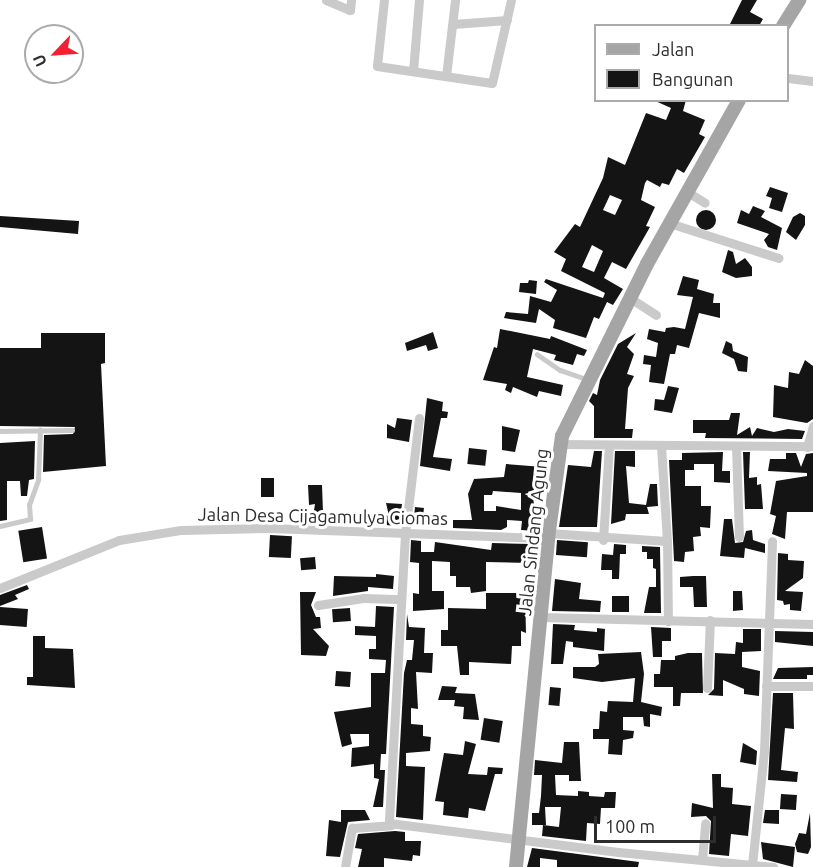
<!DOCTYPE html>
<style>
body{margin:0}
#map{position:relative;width:813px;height:867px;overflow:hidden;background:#fff;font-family:Ubuntu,sans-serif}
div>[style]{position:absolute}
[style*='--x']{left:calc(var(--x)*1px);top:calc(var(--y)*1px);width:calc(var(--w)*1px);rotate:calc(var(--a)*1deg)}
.building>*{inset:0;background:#141414;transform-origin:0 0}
.round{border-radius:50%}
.service>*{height:4.5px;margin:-2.25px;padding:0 2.25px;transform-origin:2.25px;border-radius:2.25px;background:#cacaca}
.minor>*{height:9px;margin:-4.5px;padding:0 4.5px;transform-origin:4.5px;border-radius:4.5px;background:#cacaca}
.primary>*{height:14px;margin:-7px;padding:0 7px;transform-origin:7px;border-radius:7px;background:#a5a5a5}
span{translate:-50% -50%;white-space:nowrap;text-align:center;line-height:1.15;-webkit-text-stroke:6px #fff;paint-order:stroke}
.street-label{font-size:18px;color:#2d2d2d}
.legend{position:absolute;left:594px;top:24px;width:195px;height:78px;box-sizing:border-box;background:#fff;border:2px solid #ababab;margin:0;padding:8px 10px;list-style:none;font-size:18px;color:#2d2d2d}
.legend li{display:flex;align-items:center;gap:12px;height:30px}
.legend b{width:30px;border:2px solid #ababab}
.north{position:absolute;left:24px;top:24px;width:60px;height:60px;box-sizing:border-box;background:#fff;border:2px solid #ababab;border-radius:50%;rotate:245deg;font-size:16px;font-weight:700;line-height:24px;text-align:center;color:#2d2d2d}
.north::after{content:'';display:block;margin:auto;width:21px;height:27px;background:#f31f32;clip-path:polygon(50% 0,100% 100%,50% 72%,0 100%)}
.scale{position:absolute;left:594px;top:816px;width:122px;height:27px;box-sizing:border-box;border:3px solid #2d2d2d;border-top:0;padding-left:8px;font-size:18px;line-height:21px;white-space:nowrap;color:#2d2d2d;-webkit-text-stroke:4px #fff;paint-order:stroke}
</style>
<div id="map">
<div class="building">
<div style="clip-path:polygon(742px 0,757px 0,750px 12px,763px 19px,759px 26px,729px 26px)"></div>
<div style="clip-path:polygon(evenodd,653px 100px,686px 100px,683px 111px,705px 120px,699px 134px,705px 137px,684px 173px,677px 169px,669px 185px,662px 183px,660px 187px,647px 180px,645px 183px,641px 200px,655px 207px,646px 226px,650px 227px,626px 269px,612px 262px,604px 278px,623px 289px,613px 305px,607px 302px,599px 319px,594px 317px,586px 338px,553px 328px,555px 320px,539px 309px,536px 323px,504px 318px,506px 312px,528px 314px,530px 296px,551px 302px,557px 290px,544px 282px,546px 279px,603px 298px,605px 293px,561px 271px,566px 259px,554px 252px,575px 224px,580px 227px,603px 178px,608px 157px,625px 165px,646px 113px,666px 120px,671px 108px,653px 100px,610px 195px,622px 200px,615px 215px,603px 210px,610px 195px,653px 100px,592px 245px,603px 251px,594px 272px,582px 267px,592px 245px)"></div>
<div style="clip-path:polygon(770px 187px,788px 193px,782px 212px,769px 208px,772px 198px,766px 196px)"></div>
<div style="clip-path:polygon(753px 206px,765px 211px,761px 217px,782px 228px,777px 250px,768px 247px,764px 240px,769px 234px,737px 223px,741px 210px,749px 214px)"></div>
<div class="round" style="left:696px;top:210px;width:20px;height:20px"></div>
<div style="clip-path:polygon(800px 213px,805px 216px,805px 225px,796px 240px,786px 232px,793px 217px)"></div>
<div style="clip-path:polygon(0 216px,79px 221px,78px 234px,0 227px)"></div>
<div style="clip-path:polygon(728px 250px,733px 252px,736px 264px,745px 258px,752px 267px,752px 276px,736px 278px,722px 272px)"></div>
<div style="clip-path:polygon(683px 276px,699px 280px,697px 289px,714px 294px,713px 303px,720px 303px,720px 318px,699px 313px,689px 348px,677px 345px,675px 354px,670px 354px,664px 384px,649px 382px,651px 365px,643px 364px,644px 355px,656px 357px,658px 343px,647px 339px,649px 329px,665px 332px,666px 328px,674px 327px,685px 329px,693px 297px,677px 295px)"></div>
<div style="clip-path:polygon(529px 280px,537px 281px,536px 294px,519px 292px,520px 283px,528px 283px)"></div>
<div style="clip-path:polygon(500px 329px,550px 339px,551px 336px,587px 350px,584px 356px,577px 354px,573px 365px,554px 360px,556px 355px,533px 349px,527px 377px,563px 385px,561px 396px,539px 391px,537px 397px,513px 387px,511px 393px,505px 390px,507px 384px,483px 380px,494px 347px,497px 348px)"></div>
<div style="clip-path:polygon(433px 332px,438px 348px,428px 351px,426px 345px,407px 351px,405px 343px)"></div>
<div style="clip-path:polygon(41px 333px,105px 333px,105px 363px,101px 364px,106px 466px,43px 472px,44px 435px,73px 434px,75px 427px,0 426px,0 348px,41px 348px)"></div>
<div style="clip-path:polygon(636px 333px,627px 347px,634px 354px,627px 374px,634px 376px,628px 388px,625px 429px,633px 429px,632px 438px,594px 438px,594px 406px,589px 401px,593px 393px,597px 395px,600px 380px,618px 344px)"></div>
<div style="clip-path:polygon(726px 341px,732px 344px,733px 351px,748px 357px,747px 372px,738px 371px,734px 359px,722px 353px)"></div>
<div style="clip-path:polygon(805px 360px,813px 366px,813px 419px,807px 423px,773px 417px,774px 385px,788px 388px,789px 372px,799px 374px)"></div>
<div style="clip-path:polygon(668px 386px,679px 388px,672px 413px,654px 410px,655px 399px,664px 400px)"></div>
<div style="clip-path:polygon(427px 398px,443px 402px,442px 411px,448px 412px,447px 418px,441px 418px,433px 457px,452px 459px,450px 471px,420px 466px)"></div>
<div style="clip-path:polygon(731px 413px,740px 413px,737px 435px,750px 427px,752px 436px,757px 428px,774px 432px,788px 429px,805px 431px,802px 439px,705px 438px,706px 433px,693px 433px,693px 420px,729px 420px)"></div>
<div style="clip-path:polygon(397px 418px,412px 420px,409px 442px,387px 438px,387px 424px,395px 428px)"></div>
<div style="clip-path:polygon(502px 426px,520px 430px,515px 452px,502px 450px)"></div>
<div style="clip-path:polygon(35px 441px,34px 479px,29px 480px,27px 496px,21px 496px,20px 481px,7px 481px,7px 520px,0 521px,0 443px)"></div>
<div style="left:469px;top:448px;width:18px;height:16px;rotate:6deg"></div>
<div style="clip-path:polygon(594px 451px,602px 451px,597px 527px,559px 527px,568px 465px,591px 467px)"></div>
<div style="clip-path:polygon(615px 451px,635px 451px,635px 467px,626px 466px,629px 503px,646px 505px,650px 484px,657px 484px,658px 506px,647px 507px,649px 514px,626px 514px,625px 520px,611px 524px)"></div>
<div style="clip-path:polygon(723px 452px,722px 471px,730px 471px,730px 483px,714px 482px,714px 464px,694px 464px,694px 470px,685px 470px,685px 486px,701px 486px,701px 506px,711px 506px,710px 528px,700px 527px,701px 536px,693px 537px,694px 551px,685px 552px,684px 562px,674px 561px,669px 460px,682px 460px,682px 453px)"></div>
<div style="clip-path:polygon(743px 452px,750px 452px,749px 478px,757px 477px,757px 485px,761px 484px,763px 509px,745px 509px)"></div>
<div style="clip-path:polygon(786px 453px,796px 453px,801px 467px,806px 454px,813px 453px,813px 512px,787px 512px,785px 539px,772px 534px,776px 516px,770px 514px,776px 481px,807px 476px,807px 473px,768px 471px,770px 459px,786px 459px)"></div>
<div style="clip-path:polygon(evenodd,506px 464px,543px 467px,541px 478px,536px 478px,533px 496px,537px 531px,521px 530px,522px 521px,507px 520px,507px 527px,501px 530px,453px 528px,453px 520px,472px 520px,468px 494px,474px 479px,504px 477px,506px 464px,493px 491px,521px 493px,521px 510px,496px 506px,496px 511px,484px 511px,484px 495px,492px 495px,493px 491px)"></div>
<div style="left:261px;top:478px;width:13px;height:19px"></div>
<div style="clip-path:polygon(308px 485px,322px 485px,323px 512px,345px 514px,344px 524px,312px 523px,315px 504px,309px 505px)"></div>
<div style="clip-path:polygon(386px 503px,402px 504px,399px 526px,385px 525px,382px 515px,389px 516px)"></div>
<div style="left:415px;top:507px;width:9px;height:19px;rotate:6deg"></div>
<div style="clip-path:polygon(724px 519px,732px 519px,735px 543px,743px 542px,746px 531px,752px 530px,753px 540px,765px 544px,765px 553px,745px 548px,744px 558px,720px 556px)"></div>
<div style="left:42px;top:527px;width:32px;height:24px;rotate:81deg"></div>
<div style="left:270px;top:535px;width:22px;height:22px;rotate:3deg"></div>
<div style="clip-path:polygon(411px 540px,421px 541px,421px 552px,434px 552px,435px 542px,491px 550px,492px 543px,530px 544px,531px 563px,486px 562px,486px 591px,471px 593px,470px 587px,456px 587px,456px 576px,450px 576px,450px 562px,432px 561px,432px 591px,444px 591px,444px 609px,413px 611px,413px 593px,419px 594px,419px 563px,410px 562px)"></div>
<div style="left:557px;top:540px;width:31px;height:15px;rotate:4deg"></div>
<div style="clip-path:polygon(614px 544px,626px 545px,626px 554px,620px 554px,619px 579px,612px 579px,612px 570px,601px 570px,602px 554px,613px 555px)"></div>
<div style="clip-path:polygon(642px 546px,660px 547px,661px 613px,644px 613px,649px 587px,656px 587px,656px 569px,653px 568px,653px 559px,647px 559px,647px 552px,642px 552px)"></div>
<div style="clip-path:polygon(778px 553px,788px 554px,788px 560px,804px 561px,803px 578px,785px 591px,803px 592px,801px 611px,790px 610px,790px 604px,784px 605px,783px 601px,777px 600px)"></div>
<div style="left:315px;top:557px;width:12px;height:15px;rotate:85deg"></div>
<div style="clip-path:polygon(376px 574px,394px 576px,393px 589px,368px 587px,368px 591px,333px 596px,334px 576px,376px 577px)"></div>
<div style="clip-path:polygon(693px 576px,706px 576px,707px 607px,694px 607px,693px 587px,680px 587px,680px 577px)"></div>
<div style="clip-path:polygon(555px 579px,581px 583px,579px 599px,601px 601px,600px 612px,552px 611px)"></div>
<div style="clip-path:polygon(27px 585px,29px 589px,15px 595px,18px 599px,0 606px,0 595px)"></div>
<div style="clip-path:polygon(733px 591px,742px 591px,743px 610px,733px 611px)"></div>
<div style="clip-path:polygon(300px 592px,316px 592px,311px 605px,316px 617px,320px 617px,321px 628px,313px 629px,329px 646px,326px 656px,301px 655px)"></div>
<div style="clip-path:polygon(486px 593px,525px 593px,526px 633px,521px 631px,521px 646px,512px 646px,511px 664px,469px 662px,469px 675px,460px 675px,457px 646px,441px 646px,441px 630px,448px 630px,448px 608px,486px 609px)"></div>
<div style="left:612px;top:596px;width:17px;height:16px"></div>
<div style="clip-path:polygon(376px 606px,394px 607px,386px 754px,381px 754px,380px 770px,385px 770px,383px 807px,373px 807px,379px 779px,374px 778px,374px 764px,351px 767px,352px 748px,369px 746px,369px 734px,350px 734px,352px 744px,342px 747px,334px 712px,371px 707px,371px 673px,385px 673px,386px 660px,369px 659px,369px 649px,376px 649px,376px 636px,355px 635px,355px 626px,375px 627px)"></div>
<div style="left:0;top:607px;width:28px;height:18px;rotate:4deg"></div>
<div style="left:350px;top:608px;width:13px;height:18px;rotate:86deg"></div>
<div style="clip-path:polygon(407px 614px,409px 627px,425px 628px,424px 653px,433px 653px,432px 673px,416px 672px,418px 709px,411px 708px,411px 724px,423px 725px,423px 736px,431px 737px,430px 751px,406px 753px,406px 766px,425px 767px,423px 820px,396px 817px,404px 673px,407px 660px,412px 660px,414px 640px,406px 640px)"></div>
<div style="clip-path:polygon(553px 624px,575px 625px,574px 630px,597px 632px,597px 628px,605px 629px,604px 651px,573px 647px,573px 642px,566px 641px,563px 664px,551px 664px)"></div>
<div style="clip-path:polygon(651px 627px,671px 628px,671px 641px,662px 641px,662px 657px,653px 657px)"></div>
<div style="clip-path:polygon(743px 629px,761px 629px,761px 651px,742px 652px,742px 667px,760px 671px,759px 696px,744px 694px,744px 689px,723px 680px,723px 696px,708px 695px,714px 689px,715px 653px,735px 654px,736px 642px,743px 643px)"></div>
<div style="clip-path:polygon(775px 631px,813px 632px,813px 646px,775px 642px)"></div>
<div style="clip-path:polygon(33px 636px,45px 636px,45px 648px,73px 649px,75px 688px,27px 685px,27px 677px,33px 677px)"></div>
<div style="clip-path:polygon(641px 652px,644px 674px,641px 702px,662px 707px,661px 716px,650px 714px,650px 727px,644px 726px,643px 717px,623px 717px,623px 730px,634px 731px,633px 738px,623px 740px,622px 755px,608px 754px,609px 739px,593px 739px,593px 729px,599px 729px,600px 711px,607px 712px,608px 701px,633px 702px,635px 678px,602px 682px,573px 678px,573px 667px,595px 667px,599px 664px,598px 654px)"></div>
<div style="clip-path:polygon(688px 653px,702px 653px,703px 693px,681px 693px,680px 706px,673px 706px,673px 687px,654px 687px,654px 674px,660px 674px,661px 660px,675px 660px,675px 656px)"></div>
<div style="clip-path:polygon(813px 667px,813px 675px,807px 675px,807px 679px,773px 679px,778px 668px)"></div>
<div style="left:336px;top:671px;width:15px;height:15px;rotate:4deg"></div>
<div style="clip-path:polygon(442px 686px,457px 687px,455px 693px,475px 694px,479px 720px,463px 719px,464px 707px,454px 706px,455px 700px,438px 700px)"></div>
<div style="left:550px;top:687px;width:11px;height:18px;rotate:5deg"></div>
<div style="clip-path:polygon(773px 693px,793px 693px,794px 729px,785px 728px,781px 770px,798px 772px,797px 782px,768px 780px)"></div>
<div style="left:484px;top:718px;width:19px;height:22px;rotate:9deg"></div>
<div style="clip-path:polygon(465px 741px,476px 744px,468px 774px,487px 775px,488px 767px,503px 768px,502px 774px,495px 774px,485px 811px,469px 808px,468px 818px,443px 815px,444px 802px,435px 801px,444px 753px,463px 755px)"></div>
<div style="clip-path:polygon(564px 742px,579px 742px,581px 781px,569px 781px,569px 775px,555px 775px,556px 795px,578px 796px,578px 791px,589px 792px,589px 796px,604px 797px,605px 792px,616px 792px,615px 808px,601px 808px,600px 824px,587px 823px,586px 841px,542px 836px,543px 825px,559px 827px,561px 807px,545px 807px,546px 825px,532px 825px,532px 813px,539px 813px,541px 796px,542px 775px,534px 775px,535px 760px,562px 763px)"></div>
<div style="clip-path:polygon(743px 743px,757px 751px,756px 765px,740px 762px)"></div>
<div style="clip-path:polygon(712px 774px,721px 774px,721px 787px,733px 788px,732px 804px,751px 806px,748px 836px,731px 834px,729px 856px,709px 854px,711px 821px,706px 816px,691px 817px,692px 803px,713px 808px)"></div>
<div style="left:781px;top:794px;width:16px;height:15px;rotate:4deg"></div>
<div style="clip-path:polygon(341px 810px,365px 810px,370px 820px,348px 822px,340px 857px,326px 856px,329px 820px,341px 822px)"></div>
<div style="clip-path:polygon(765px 810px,779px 810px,779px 824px,763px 823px)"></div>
<div style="clip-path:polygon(810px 813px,811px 847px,808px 854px,797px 852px,795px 844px,799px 833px,806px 834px)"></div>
<div style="clip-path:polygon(395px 831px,405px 832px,405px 841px,421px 841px,420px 856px,413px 855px,412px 861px,384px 858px,384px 867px,358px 867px,362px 849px,355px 848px,358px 834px)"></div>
<div style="clip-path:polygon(761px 842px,795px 847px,793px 867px,763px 859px)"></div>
<div style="clip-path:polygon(532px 848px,639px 862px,638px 867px,557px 867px,557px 860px,540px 858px,540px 867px,527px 867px)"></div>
</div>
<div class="service">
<div style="--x:537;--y:354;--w:28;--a:35"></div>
<div style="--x:560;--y:370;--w:31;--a:19"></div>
<div style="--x:0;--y:431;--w:72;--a:-0.8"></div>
<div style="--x:0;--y:526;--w:31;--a:-13"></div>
<div style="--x:30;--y:519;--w:14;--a:-94"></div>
<div style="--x:29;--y:505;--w:27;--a:-70"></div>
<div style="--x:38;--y:480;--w:50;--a:-87.7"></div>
</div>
<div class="minor">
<div style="--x:326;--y:0;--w:26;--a:23"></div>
<div style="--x:350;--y:10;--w:10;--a:-84"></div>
<div style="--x:384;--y:0;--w:66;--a:96.1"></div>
<div style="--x:377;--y:66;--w:116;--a:8.4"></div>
<div style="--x:492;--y:83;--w:85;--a:-77.1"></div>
<div style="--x:453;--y:24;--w:54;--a:-4.2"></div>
<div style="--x:413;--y:71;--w:71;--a:-85.2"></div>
<div style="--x:446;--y:76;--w:77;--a:-83.2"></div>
<div style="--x:788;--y:78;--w:25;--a:7"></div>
<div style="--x:686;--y:191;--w:22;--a:32"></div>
<div style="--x:669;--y:223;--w:115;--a:17.7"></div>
<div style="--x:630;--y:298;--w:31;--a:33"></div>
<div style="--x:419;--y:418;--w:117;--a:96.9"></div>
<div style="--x:405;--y:534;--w:289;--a:93.2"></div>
<div style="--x:389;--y:823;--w:231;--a:7.2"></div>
<div style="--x:618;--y:852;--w:156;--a:5.5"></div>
<div style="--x:560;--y:444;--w:253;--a:0.5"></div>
<div style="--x:661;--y:446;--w:95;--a:86.4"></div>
<div style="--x:736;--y:447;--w:90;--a:88.1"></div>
<div style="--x:807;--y:447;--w:22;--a:-74"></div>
<div style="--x:548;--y:533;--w:119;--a:3.8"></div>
<div style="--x:667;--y:541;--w:80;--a:89.3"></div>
<div style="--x:603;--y:540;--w:95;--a:-86.4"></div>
<div style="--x:0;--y:588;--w:128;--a:-22"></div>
<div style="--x:119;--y:540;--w:63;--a:-9.2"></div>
<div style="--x:181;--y:530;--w:89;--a:-1.3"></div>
<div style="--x:270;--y:528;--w:278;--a:2.1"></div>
<div style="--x:318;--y:605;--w:47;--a:-8.7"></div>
<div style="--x:364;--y:598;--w:37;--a:2"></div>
<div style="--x:541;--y:617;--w:272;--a:1.5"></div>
<div style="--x:766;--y:686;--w:47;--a:0"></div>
<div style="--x:707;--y:688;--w:68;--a:-87.5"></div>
<div style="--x:702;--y:860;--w:37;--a:-85"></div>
<div style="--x:752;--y:865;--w:115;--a:-84"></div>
<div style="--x:764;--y:751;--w:210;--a:-87.8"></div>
<div style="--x:345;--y:867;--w:40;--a:-80"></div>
<div style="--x:352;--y:828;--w:39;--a:-4"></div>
</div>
<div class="primary">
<div style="--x:783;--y:26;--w:31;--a:-58"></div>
<div style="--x:516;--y:867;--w:331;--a:-84.4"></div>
<div style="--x:548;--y:538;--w:103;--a:-82.2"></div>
<div style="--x:562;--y:436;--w:192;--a:-63.7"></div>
<div style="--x:647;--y:264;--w:188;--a:-60.7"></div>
</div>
<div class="street-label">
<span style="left:323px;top:516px;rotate:1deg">Jalan Desa Cijagamulya Ciomas</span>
<span style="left:533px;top:532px;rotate:-84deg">Jalan Sindang Agung</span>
</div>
<ul class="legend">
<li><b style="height:8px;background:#a5a5a5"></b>Jalan</li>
<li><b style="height:16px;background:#141414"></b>Bangunan</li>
</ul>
<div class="north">U</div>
<div class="scale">100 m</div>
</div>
